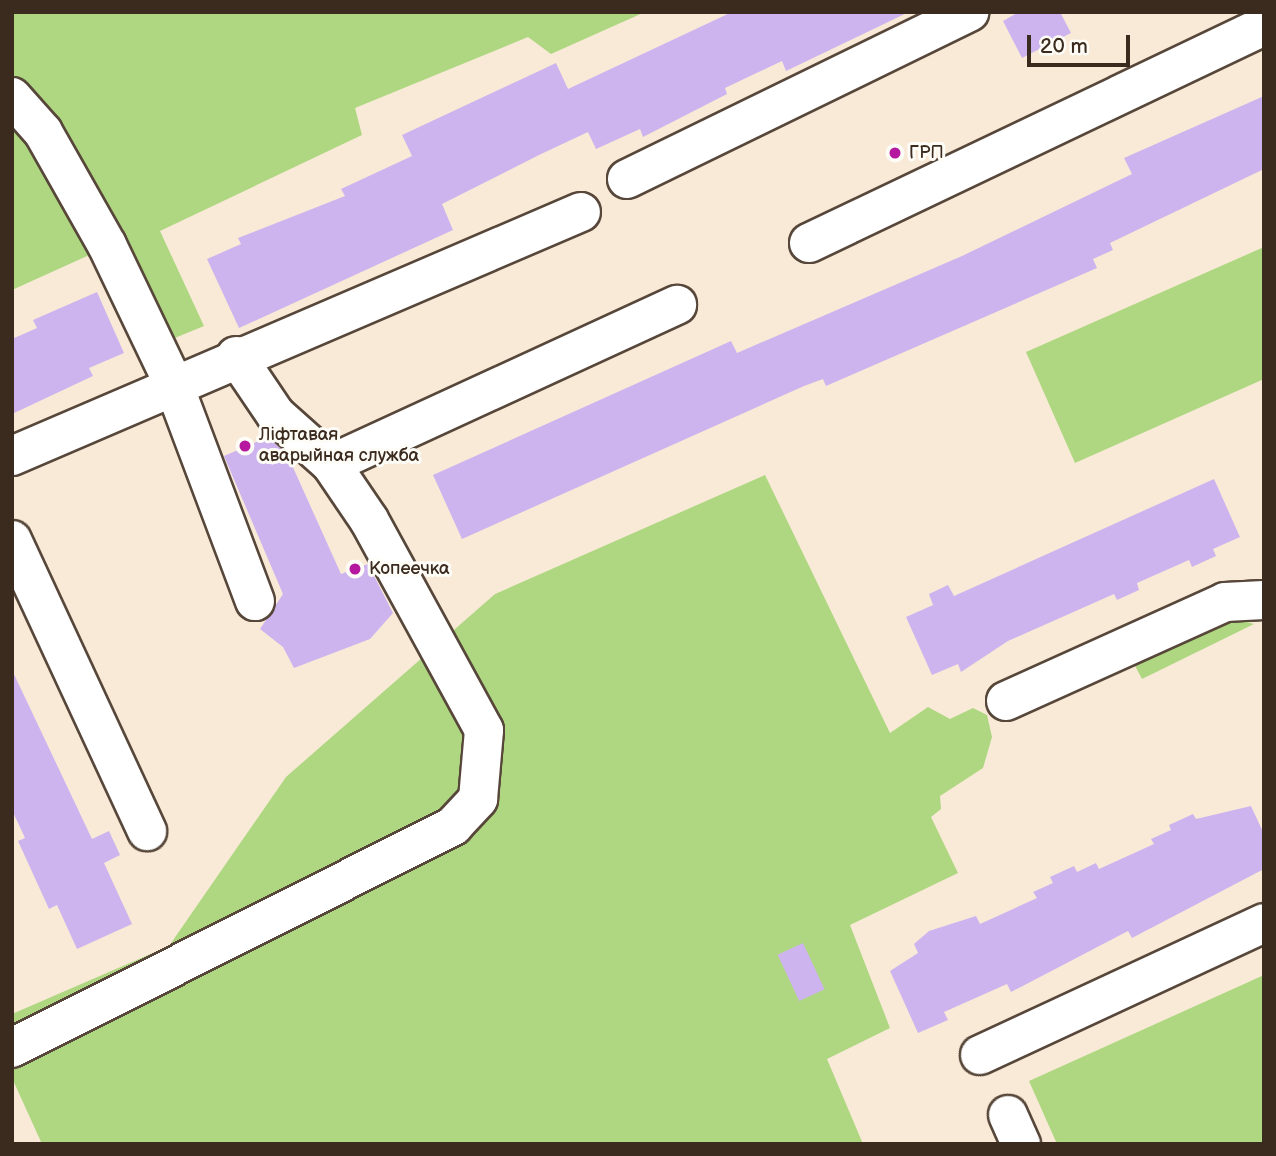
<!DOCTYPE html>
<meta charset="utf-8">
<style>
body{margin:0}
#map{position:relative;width:1276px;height:1156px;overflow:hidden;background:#f8ead7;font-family:"Balsamiq Sans",sans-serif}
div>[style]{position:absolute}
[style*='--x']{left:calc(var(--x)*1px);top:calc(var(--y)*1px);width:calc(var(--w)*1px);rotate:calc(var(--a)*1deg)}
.green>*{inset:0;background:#afd781}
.building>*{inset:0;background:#ceb4ef;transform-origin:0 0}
.roads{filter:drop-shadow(2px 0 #57473a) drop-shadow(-2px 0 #57473a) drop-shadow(0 2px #57473a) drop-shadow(0 -2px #57473a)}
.minor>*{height:38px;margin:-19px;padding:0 19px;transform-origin:19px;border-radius:19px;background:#fff}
.dots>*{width:19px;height:19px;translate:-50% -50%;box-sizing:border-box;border:4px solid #fdfcf7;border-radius:50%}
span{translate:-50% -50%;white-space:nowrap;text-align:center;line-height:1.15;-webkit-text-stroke:6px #fdfcf7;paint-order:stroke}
.poi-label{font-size:18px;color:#3b2a1e}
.left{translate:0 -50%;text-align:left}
.frame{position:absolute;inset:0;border:14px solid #3b2a1e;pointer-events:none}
.scale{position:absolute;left:1027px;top:35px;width:103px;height:32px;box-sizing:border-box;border:4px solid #3b2a1e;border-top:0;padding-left:9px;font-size:21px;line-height:24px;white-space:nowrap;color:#3b2a1e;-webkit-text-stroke:5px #fdfcf7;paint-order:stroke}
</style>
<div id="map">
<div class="green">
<div style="clip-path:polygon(12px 12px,645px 12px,551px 54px,528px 37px,355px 108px,362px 135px,160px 231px,204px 326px,165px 342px,54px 121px,12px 74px)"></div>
<div style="clip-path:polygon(12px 118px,96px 252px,12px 290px)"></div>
<div style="clip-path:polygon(1264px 247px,1264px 379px,1075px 463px,1026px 352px)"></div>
<div style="clip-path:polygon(765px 475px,890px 733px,928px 707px,950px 719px,973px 708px,987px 715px,992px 737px,983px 768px,940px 796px,941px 809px,931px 817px,958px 873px,850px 925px,890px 1028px,827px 1059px,863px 1144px,42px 1144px,12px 1078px,12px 1014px,169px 946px,286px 777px,495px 594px)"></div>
<div style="clip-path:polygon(1230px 617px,1254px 624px,1142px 679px,1133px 662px)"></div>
<div style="clip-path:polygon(1264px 975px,1264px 1144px,1057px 1144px,1029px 1081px)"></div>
</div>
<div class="building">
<div style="clip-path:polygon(732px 12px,909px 12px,786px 71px,782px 61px,725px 88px,727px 94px,643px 137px,640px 129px,596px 149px,588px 132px,539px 155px,442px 204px,453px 230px,239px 328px,207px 259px,241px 244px,238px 238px,345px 196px,341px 189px,412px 156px,402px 135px,556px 63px,568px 89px)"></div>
<div style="clip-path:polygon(1019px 12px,1060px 12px,1071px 33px,1022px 58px,1003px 21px)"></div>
<div style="clip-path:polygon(1264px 96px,1264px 169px,1110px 243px,1113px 250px,1093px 259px,1097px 268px,826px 386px,823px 379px,804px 386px,462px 539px,433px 475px,731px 341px,737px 353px,962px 256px,1132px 174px,1124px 158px)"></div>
<div style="clip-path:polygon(97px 292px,124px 353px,89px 368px,93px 376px,12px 414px,12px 339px,37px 328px,33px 320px)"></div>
<div style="clip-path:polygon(268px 437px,287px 454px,341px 574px,368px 564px,393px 613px,370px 639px,294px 668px,283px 647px,260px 629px,283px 594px,224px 456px)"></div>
<div style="clip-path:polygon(1214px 479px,1240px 537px,1213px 549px,1216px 556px,1192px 567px,1189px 560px,1137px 583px,1139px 590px,1117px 600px,1114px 594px,1008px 641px,961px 672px,958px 664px,932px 675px,906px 617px,933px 605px,929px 594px,948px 585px,954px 596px)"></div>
<div style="clip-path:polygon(12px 670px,92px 839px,109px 831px,120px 855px,104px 863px,132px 924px,77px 949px,57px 905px,49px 909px,18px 841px,25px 838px,12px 810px)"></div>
<div style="clip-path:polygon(1251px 806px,1264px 834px,1264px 869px,1132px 938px,1128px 931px,1011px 992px,1007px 984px,944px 1012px,948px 1020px,918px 1033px,890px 971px,918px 953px,914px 944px,929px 931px,976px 916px,980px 924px,1037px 898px,1033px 892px,1053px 883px,1050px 877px,1074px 866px,1077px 872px,1096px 863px,1099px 869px,1154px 844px,1151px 839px,1171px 830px,1169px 825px,1193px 814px,1196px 819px)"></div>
<div style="left:803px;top:943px;width:51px;height:28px;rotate:65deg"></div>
</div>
<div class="roads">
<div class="minor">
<div style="--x:12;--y:97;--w:47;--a:48.5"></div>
<div style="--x:43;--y:132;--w:130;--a:60.5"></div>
<div style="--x:107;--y:245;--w:153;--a:64.4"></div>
<div style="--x:173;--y:383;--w:233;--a:69.4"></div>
<div style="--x:627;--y:179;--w:381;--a:-26"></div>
<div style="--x:809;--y:243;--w:504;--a:-25.5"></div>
<div style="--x:236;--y:356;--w:71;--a:55.9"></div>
<div style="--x:276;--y:415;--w:74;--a:41.7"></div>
<div style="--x:331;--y:464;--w:381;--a:-24.7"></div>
<div style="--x:12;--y:456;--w:619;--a:-23.21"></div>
<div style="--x:12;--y:540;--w:321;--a:65.1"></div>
<div style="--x:1006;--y:701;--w:240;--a:-24.3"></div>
<div style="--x:1225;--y:602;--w:39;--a:-3"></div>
<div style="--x:12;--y:1048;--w:494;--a:-26.7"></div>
<div style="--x:453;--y:826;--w:37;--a:-47"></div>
<div style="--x:478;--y:799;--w:69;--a:-85"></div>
<div style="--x:484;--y:730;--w:239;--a:-118.7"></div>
<div style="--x:369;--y:520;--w:68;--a:-124.2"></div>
<div style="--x:980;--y:1055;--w:313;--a:-24.9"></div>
<div style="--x:1008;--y:1115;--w:32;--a:66"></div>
</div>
</div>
<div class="dots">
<div style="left:895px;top:153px;background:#b5179e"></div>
<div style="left:245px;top:446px;background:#b5179e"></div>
<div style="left:355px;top:569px;background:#b5179e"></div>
</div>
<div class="poi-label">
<span class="left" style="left:909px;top:153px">ГРП</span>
<span class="left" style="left:259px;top:446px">Ліфтавая<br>аварыйная служба</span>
<span class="left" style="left:369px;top:569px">Копеечка</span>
</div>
<div class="frame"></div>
<div class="scale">20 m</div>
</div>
